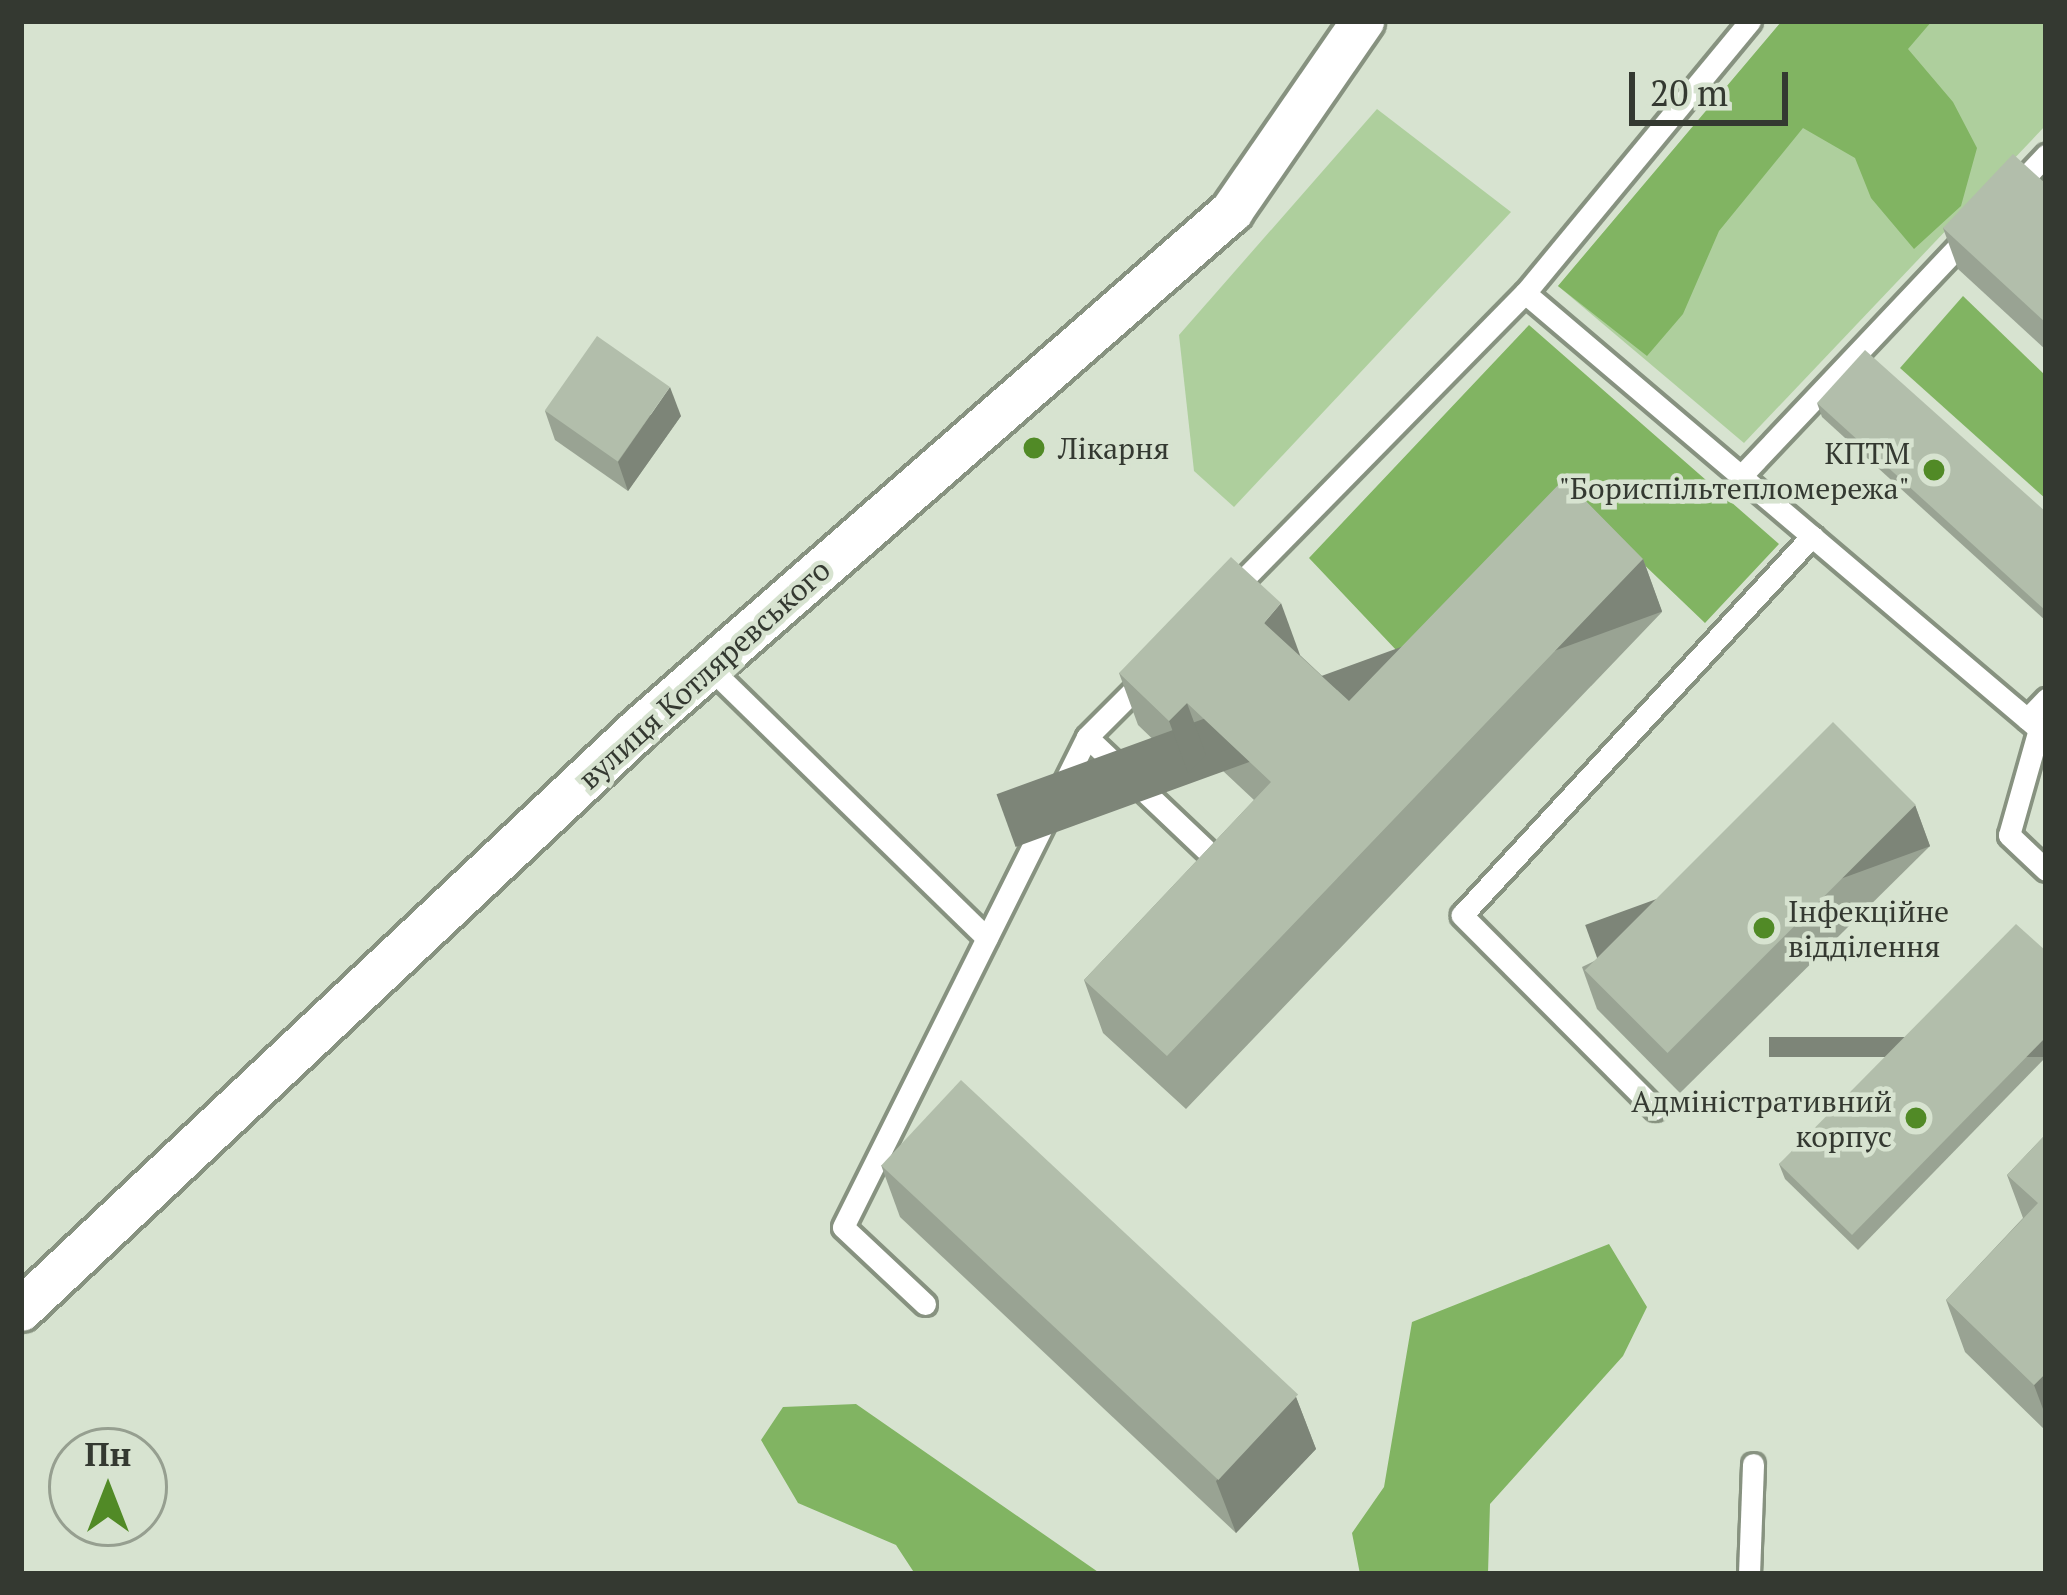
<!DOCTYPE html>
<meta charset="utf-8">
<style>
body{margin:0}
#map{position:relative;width:2067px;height:1595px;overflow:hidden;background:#d7e3d0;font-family:"PT Serif",serif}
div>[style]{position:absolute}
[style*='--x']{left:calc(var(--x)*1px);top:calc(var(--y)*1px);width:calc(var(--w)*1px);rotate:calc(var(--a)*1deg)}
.green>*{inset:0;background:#aecf9d}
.forest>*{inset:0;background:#81b462}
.roads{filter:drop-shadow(3px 0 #879280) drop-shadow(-3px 0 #879280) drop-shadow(0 3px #879280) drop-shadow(0 -3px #879280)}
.service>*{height:21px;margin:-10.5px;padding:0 10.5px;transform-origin:10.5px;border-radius:10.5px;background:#fff}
.minor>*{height:42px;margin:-21px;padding:0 21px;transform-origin:21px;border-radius:21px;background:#fff}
.wall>*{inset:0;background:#99a393}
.shaded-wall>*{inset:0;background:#7d8578;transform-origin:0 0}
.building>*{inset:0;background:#b2beab;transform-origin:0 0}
.dots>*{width:33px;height:33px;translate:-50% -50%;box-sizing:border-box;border:6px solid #d7e3d0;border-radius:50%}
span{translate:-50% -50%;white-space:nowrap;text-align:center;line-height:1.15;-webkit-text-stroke:9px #d7e3d0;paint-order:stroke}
.poi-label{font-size:30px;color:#343931}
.left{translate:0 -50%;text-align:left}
.right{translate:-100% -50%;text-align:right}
.street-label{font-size:30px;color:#343931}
.frame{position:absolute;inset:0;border:24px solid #343931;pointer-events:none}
.north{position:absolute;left:48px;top:1427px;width:120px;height:120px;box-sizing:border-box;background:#d7e3d0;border:3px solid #969f90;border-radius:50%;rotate:0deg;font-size:33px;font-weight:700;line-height:48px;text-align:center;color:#343931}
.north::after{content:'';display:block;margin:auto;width:42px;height:54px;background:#518a26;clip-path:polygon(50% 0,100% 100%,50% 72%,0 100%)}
.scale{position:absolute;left:1629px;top:72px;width:159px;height:54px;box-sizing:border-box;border:6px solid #343931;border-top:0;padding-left:15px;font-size:36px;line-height:42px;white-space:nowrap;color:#343931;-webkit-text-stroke:9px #d7e3d0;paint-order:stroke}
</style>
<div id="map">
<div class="green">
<div style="clip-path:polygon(1782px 21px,2046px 21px,2046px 125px,1744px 443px,1558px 286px)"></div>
<div style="clip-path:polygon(1377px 109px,1511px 212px,1234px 507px,1194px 471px,1179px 335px)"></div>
</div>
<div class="forest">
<div style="clip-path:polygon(1782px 21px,1932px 21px,1908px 49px,1953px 102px,1977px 148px,1961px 206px,1914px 249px,1871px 198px,1855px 158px,1803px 128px,1719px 231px,1683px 314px,1647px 356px,1558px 286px)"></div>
<div style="clip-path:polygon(1963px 296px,2046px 376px,2046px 499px,1900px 368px)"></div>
<div style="clip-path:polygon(1529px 325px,1779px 544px,1705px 623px,1589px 512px,1416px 671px,1309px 558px)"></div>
<div style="clip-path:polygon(1609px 1244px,1647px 1307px,1623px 1356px,1490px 1504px,1488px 1574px,1360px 1574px,1352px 1533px,1384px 1487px,1412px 1322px)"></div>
<div style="clip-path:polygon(856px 1404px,1101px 1574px,915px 1574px,896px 1545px,798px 1503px,761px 1440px,783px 1407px)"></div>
</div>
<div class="roads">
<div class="service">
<div style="--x:2012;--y:191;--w:50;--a:-46.6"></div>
<div style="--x:1525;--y:293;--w:674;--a:40.31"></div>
<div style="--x:2039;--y:729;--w:110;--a:105.8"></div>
<div style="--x:2009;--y:835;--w:51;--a:43.4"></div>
<div style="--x:1743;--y:474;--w:329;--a:-46.6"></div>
<div style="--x:1230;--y:593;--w:421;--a:-45.5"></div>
<div style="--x:1525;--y:293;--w:353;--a:-50.4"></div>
<div style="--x:709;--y:667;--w:388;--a:44.3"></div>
<div style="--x:1145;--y:679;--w:82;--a:135"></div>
<div style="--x:1087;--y:737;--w:163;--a:43.5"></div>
<div style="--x:2027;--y:719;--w:28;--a:-46"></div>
<div style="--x:1655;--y:1109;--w:274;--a:-134.9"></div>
<div style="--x:1462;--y:915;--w:516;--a:-47.28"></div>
<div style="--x:925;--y:1304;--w:112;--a:-136.8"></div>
<div style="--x:843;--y:1227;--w:547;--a:-63.53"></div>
<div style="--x:1749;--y:1574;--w:110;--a:-87.9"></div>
</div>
<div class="minor">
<div style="--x:21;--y:1310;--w:851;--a:-43.24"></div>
<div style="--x:641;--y:727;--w:785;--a:-41.12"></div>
<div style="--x:1232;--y:211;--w:231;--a:-55.4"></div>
</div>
</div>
<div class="wall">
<div style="clip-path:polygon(2046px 184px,2046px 350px,1958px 269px,1943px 228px)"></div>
<div style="clip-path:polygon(1817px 403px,2046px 512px,2046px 621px,1822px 417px)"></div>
<div style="clip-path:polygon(545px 411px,681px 416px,628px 491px,555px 440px)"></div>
<div style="clip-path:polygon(1643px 559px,1662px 612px,1186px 1109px,1103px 1033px,1084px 980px,1254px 800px,1206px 755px,1188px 773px,1138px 725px,1119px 673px,1300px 655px,1349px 701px)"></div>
<div style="clip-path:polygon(1915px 805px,1930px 846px,1680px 1093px,1597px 1009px,1582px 967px)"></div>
<div style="clip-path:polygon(2046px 951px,2046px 1057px,1858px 1250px,1785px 1179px,1779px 1164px)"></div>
<div style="clip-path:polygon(2046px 1134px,2046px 1431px,1965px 1352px,1946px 1300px,2023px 1218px,2007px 1175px)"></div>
<div style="clip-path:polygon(881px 1165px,1296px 1397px,1316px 1449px,1236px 1533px,900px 1217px)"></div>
</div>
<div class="shaded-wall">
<div style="clip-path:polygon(670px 387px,681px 416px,628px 491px,618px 462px)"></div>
<div style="left:1643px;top:559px;width:56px;height:688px;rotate:70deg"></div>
<div style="clip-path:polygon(1281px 603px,1300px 655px,1283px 675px,1264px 623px)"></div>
<div style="clip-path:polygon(1187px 703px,1206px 755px,1188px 773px,1169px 721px)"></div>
<div style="left:1915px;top:805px;width:44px;height:351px;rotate:70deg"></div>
<div style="left:2046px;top:1037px;width:20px;height:277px;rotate:90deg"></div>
<div style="clip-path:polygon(2046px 1373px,2046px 1417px,2034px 1385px)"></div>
<div style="clip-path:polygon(1296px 1397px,1316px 1449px,1236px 1533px,1216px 1481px)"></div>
</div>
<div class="building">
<div style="clip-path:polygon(2013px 154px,2046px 184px,2046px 323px,1943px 228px)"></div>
<div style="left:597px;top:336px;width:89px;height:91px;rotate:35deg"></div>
<div style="clip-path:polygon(1865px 350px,2046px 512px,2046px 611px,1817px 403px)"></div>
<div style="clip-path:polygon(1564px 479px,1643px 559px,1167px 1056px,1084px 980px,1271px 782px,1187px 703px,1169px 721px,1119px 673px,1231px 557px,1281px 603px,1264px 623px,1349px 701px)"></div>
<div style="left:1833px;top:722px;width:117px;height:351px;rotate:45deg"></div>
<div style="clip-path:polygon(2016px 924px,2046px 951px,2046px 1037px,1852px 1235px,1779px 1164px)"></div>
<div style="left:961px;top:1080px;width:461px;height:117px;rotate:43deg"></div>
<div style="clip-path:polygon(2046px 1134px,2046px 1373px,2034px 1385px,1946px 1300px,2038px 1203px,2007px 1175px)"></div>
</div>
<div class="dots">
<div style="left:1034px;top:448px;background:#518a26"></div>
<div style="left:1934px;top:470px;background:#518a26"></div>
<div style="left:1764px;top:928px;background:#518a26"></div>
<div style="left:1916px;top:1118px;background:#518a26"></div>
</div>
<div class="poi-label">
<span class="left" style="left:1058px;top:448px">Лікарня</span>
<span class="right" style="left:1910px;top:470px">КПТМ<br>"Бориспільтепломережа"</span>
<span class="left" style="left:1788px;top:928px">Інфекційне<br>відділення</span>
<span class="right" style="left:1892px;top:1118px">Адміністративний<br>корпус</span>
</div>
<div class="street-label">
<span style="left:704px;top:674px;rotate:-42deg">вулиця Котляревського</span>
</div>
<div class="frame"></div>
<div class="north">Пн</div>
<div class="scale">20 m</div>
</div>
